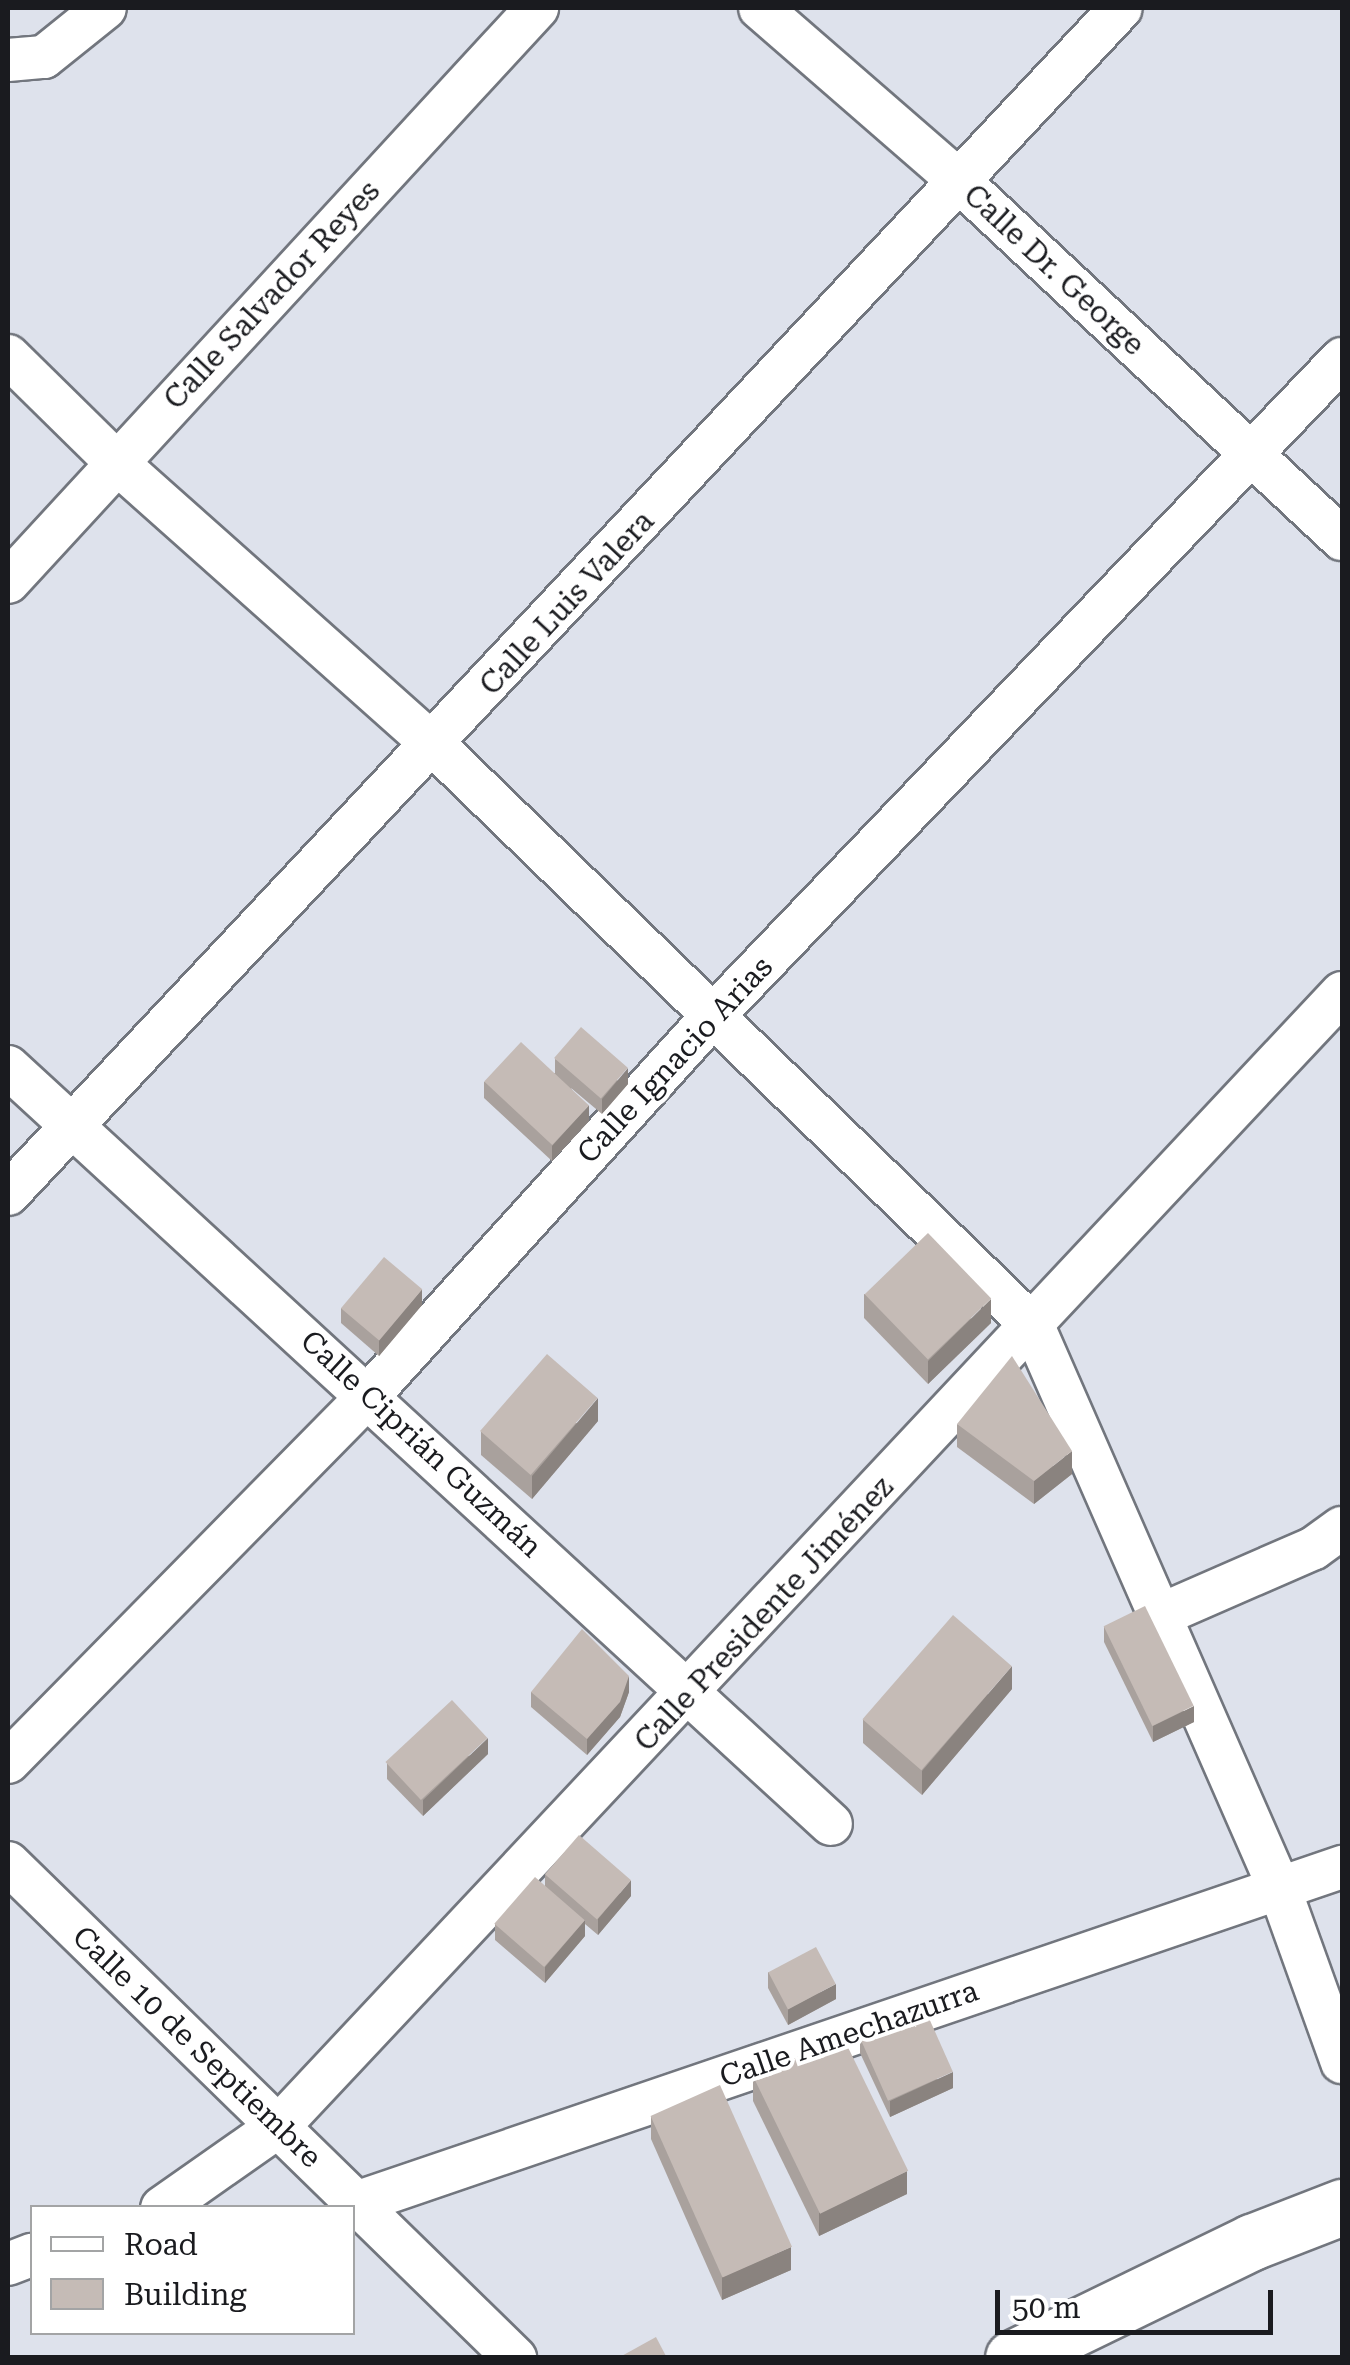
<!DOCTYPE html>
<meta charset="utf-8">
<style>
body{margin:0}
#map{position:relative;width:1350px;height:2365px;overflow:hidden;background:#dee2ec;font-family:"Roboto Serif",serif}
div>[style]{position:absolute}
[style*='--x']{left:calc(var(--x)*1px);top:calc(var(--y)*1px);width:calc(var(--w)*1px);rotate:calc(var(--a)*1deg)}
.roads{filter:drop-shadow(2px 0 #72767e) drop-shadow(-2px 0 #72767e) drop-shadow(0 2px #72767e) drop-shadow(0 -2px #72767e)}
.street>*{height:42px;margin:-21px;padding:0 21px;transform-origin:21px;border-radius:21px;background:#fff}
.secondary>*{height:55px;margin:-27.5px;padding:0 27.5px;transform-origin:27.5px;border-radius:27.5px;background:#fff}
.wall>*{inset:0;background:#a9a19d}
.shaded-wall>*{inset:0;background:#8a837f}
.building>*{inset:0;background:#c5bbb6;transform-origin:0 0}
span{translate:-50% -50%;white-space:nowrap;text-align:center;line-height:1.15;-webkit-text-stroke:8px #fff;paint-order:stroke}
.street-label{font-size:30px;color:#1a1b1f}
.frame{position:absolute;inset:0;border:10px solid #1a1b1f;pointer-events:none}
.legend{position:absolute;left:30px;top:2205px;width:325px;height:130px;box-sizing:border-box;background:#fff;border:2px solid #a3a4a5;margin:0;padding:12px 18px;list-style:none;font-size:30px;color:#1a1b1f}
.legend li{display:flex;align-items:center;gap:20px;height:50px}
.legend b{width:50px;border:2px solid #a3a4a5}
.scale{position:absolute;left:995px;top:2290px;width:278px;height:45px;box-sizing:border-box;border:5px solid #1a1b1f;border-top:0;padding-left:12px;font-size:30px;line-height:35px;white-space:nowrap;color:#1a1b1f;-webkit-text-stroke:8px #fff;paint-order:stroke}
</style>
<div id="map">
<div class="roads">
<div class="street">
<div style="--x:760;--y:8;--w:262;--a:41"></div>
<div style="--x:958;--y:180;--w:526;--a:43.07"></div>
<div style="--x:8;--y:60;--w:36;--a:-5"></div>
<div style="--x:44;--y:57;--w:78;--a:-38.8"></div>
<div style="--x:8;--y:356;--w:153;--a:44.5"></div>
<div style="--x:117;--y:463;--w:424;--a:41.7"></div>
<div style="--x:434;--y:745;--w:834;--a:44.13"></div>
<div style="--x:1033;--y:1326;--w:616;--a:66.35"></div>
<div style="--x:1280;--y:1890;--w:183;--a:70.2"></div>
<div style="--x:8;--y:582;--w:781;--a:-47.34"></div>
<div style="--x:8;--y:1067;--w:1118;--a:42.61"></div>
<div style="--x:8;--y:1194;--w:1626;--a:-46.82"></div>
<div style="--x:1156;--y:1617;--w:172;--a:-23.6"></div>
<div style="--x:1314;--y:1548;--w:34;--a:-36"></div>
<div style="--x:8;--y:1762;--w:515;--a:-45.47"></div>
<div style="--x:369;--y:1395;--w:508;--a:-47.79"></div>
<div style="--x:710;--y:1019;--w:914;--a:-46.24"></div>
<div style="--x:8;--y:1863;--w:709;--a:44.31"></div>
<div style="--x:356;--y:2203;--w:1042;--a:-18.82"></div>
<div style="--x:162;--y:2208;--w:144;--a:-35.1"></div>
<div style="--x:280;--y:2125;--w:1552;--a:-46.83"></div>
<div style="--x:8;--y:2264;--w:26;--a:-21"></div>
</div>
<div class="secondary">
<div style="--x:1013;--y:2358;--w:266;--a:-25.9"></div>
<div style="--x:1252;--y:2242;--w:97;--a:-21.3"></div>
</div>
</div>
<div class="wall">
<div style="clip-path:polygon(555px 1059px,628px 1084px,602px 1114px,571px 1088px,589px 1121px,552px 1161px,484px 1098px,484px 1082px,555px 1073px)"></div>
<div style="clip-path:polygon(864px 1294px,991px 1323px,928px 1384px,864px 1318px)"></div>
<div style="clip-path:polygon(422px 1305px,379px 1356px,341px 1323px,341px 1308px)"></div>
<div style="clip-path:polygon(598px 1421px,532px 1499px,481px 1455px,481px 1432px)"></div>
<div style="clip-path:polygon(957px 1424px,1072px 1474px,1034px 1504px,957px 1447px)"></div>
<div style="clip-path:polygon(1104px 1626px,1194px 1722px,1153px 1742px,1104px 1642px)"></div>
<div style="clip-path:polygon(1012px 1689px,922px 1795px,863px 1743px,863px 1720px)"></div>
<div style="clip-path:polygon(531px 1692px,629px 1692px,620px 1717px,587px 1755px,531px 1707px)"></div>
<div style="clip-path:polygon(488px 1754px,423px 1816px,387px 1779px,387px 1763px)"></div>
<div style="clip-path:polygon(545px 1875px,631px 1896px,598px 1935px,585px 1924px,585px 1936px,545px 1983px,495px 1940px,495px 1924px,545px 1886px)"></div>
<div style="clip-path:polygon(768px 1972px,836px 1999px,788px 2025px,768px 1988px)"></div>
<div style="clip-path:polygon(860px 2037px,953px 2088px,890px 2117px,860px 2053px)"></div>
<div style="clip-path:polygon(753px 2077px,907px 2194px,819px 2236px,753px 2101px)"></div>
<div style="clip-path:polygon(651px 2116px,791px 2270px,722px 2300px,651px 2139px)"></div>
</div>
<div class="shaded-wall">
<div style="clip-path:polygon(628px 1068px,628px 1084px,602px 1114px,602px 1099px)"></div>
<div style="clip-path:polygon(589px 1105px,589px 1121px,552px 1161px,552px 1146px)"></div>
<div style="clip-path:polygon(422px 1289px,422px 1305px,379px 1356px,379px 1340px)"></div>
<div style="clip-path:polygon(991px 1299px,991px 1323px,928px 1384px,928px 1361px)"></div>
<div style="clip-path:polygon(598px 1398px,598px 1421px,532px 1499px,532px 1476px)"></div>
<div style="clip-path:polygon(1072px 1451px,1072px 1474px,1034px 1504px,1034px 1481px)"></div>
<div style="clip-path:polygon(1012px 1666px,1012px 1689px,922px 1795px,922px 1771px)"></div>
<div style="clip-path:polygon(629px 1676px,629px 1692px,620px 1717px,587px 1755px,587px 1739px)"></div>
<div style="clip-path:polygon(1194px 1706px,1194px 1722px,1153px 1742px,1153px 1726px)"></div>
<div style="clip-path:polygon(488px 1738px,488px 1754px,423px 1816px,423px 1800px)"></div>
<div style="clip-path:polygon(631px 1880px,631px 1896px,598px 1935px,598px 1919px)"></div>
<div style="clip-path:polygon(585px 1920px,585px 1936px,545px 1983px,545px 1967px)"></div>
<div style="clip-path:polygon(836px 1984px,836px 1999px,788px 2025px,788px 2009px)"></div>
<div style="clip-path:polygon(953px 2072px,953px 2088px,890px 2117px,890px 2101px)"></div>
<div style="clip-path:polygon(907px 2171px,907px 2194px,819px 2236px,819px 2213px)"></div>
<div style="clip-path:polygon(791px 2247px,791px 2270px,722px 2300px,722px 2277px)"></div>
</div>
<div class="building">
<div style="left:581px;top:1027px;width:62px;height:41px;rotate:41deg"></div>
<div style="left:521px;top:1042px;width:93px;height:54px;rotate:43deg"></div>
<div style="left:928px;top:1233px;width:91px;height:88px;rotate:46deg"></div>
<div style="left:384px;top:1257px;width:50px;height:67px;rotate:40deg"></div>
<div style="left:547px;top:1354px;width:67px;height:102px;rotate:41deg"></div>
<div style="clip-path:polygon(1012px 1356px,1072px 1451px,1034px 1481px,957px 1424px)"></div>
<div style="left:1145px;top:1606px;width:111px;height:46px;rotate:64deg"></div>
<div style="left:953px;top:1615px;width:78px;height:138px;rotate:41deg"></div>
<div style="clip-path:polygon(582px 1629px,629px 1676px,620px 1702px,587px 1739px,531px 1692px)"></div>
<div style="left:452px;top:1700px;width:52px;height:91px;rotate:47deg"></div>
<div style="left:579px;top:1835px;width:69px;height:52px;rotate:41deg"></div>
<div style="left:535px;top:1877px;width:66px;height:62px;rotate:41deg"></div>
<div style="left:816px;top:1947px;width:42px;height:54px;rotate:62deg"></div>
<div style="left:924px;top:2007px;width:71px;height:71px;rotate:66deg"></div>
<div style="left:842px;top:2035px;width:151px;height:98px;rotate:64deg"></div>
<div style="left:720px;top:2085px;width:177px;height:76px;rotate:66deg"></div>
<div style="clip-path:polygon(656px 2337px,667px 2358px,618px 2358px)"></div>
</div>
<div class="street-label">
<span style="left:1054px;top:270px;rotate:43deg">Calle Dr. George</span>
<span style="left:272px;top:295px;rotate:-47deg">Calle Salvador Reyes</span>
<span style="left:567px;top:603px;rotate:-47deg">Calle Luis Valera</span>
<span style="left:675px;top:1060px;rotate:-47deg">Calle Ignacio Arias</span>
<span style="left:421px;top:1444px;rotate:43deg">Calle Ciprián Guzmán</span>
<span style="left:764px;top:1614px;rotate:-47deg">Calle Presidente Jiménez</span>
<span style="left:849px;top:2034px;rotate:-19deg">Calle Amechazurra</span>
<span style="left:197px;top:2047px;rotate:44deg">Calle 10 de Septiembre</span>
</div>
<div class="frame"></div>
<ul class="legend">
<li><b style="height:12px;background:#fff"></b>Road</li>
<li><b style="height:28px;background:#c5bbb6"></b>Building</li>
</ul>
<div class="scale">50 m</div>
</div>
